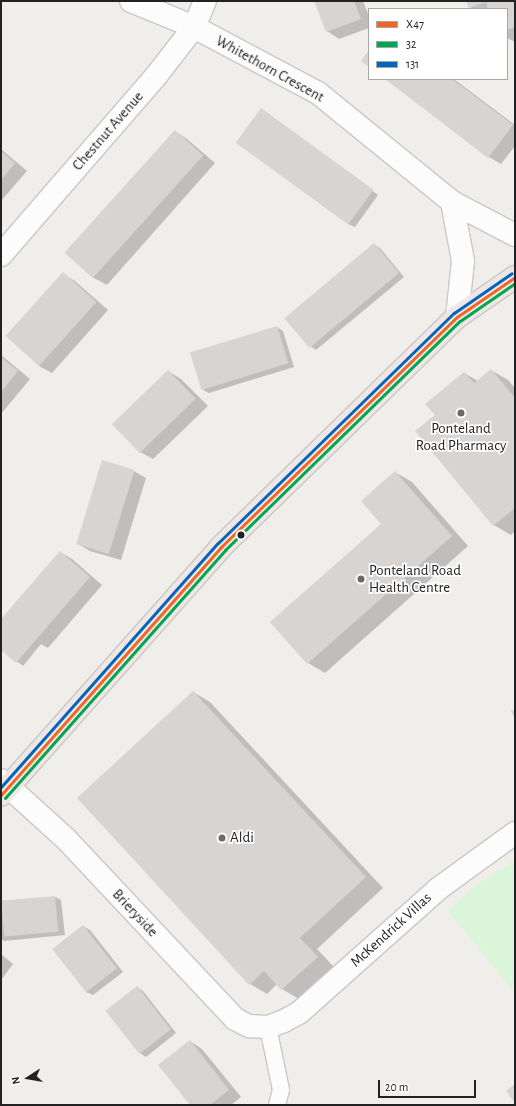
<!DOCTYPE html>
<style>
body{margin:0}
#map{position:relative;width:516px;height:1106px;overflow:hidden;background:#f0eeeb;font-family:"Alegreya Sans",sans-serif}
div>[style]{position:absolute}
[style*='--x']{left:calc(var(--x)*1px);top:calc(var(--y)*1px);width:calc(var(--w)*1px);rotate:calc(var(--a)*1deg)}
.park>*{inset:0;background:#daf5da}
.shadow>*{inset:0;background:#0003}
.building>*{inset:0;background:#d7d4d2;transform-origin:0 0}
.roads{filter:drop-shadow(1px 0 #c9c8c7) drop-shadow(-1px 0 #c9c8c7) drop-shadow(0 1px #c9c8c7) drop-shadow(0 -1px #c9c8c7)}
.service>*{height:16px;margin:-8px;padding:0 8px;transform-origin:8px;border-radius:8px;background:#fdfcfc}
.minor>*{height:22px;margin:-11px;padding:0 11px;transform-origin:11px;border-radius:11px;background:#fdfcfc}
.trunk>*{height:22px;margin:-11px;padding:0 11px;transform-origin:11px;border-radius:11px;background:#f0e6e4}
.bus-1>*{height:3px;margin:-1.5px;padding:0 1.5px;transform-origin:1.5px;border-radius:1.5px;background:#f26522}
.bus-2>*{height:3px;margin:-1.5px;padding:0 1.5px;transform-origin:1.5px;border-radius:1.5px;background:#00a651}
.bus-3>*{height:3px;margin:-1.5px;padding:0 1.5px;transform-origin:1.5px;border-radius:1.5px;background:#0065bd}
.dots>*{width:11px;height:11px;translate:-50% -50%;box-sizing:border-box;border:2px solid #fff;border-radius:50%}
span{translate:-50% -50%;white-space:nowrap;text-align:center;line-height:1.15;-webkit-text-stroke:3.5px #fff;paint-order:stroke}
.street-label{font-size:15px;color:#222}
.poi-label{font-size:15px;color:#222}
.left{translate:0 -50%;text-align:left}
.frame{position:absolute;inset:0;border:2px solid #222;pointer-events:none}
.legend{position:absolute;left:368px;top:8px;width:140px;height:72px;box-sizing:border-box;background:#fff;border:1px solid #a7a7a7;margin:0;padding:5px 7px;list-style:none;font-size:12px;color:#222}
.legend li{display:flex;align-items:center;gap:8px;height:20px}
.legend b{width:20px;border:1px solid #a7a7a7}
.north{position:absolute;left:8px;top:1058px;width:40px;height:40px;-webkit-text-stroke:3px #fff;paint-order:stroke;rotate:258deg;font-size:11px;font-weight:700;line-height:16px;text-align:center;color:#222}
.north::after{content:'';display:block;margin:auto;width:14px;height:18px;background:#222;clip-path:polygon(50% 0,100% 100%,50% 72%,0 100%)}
.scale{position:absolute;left:378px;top:1080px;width:98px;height:18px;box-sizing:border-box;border:2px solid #222;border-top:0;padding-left:5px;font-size:12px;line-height:14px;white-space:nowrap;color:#222;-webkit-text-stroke:3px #fff;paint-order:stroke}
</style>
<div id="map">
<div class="park">
<div style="clip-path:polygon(515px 860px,515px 993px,448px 911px,475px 886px)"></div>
</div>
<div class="shadow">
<div style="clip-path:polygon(315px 1px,363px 1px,369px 16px,369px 28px,339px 39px,327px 31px)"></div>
<div style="clip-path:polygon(467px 1px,515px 1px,515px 42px,507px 38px,507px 9px,473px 9px,470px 7px)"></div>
<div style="clip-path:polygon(387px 79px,454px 79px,515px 125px,515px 146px,501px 164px,489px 157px)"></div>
<div style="clip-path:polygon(267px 113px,378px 195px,355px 227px,348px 224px)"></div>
<div style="clip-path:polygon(175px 131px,187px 139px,215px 163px,107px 285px,94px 278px,67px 253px)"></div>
<div style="clip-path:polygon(1px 149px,27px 171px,1px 201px)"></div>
<div style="clip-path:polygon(374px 245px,380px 248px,404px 277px,316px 350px,310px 346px)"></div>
<div style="clip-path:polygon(63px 274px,75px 281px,108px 310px,52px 373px,39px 366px)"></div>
<div style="clip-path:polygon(277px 327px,283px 331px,294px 367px,209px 393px,203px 390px)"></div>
<div style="clip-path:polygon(1px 355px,30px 379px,1px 414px)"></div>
<div style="clip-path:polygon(491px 370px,508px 380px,515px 388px,515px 531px,511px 535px,494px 525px,436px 416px,464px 373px,478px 381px)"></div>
<div style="clip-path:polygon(168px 371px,181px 379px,208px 406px,153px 459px,140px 452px,114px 424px)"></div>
<div style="clip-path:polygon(103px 461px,134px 471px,146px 478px,121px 560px,90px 551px,78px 544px)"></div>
<div style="clip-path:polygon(395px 472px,412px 482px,468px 546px,325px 673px,308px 663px,271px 623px,383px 524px)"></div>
<div style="clip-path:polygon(60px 552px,72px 559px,102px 585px,48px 648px,41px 644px,23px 666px,1px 649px,1px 620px)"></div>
<div style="clip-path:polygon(193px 692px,210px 702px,383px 888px,317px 949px,334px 967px,299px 999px,282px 989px,277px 984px,267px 994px,250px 984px)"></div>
<div style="clip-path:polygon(55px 897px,61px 900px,65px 935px,4px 941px,1px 939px,1px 901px)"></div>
<div style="clip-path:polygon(83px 926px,90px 930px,123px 972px,93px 995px,86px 992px)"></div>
<div style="clip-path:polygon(1px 954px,13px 964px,1px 980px)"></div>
<div style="clip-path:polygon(137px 987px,143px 991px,176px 1033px,146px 1057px,140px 1053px)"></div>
<div style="clip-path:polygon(190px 1041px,202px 1049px,241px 1097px,231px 1105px,192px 1105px)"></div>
</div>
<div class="building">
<div style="clip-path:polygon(314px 1px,354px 1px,361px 19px,326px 32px)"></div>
<div style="clip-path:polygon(466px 1px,515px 1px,515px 27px,507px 30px,507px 9px,488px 9px,486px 2px,469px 8px)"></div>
<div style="clip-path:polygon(369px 50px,369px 67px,361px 61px)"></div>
<div style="clip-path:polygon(385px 79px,452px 79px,513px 125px,488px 158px)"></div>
<div style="left:261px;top:108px;width:139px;height:43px;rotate:36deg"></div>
<div style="left:175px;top:130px;width:38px;height:165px;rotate:42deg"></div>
<div style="clip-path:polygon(1px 151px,15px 163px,1px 180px)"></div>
<div style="left:374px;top:243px;width:39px;height:117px;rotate:50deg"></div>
<div style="left:63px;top:272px;width:45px;height:86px;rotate:42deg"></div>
<div style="left:277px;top:326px;width:39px;height:91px;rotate:73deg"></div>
<div style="clip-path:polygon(1px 357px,18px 371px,1px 392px)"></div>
<div style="clip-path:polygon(491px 369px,515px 398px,515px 508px,493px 526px,415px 431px,435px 415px,425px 404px,464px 372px,474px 383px)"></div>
<div style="left:168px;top:370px;width:40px;height:78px;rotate:46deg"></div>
<div style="left:102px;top:460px;width:34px;height:88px;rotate:17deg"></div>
<div style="clip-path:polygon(395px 471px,452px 536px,307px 664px,270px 622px,381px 524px,361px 501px)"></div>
<div style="clip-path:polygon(60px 551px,90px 577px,16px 663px,1px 650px,1px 619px)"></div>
<div style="clip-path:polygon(193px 691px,366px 877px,300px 938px,318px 957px,281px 990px,264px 971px,249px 985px,77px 798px)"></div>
<div style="clip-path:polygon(515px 709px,515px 719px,511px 711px)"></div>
<div style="left:55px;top:896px;width:36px;height:54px;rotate:85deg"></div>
<div style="left:83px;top:925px;width:55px;height:39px;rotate:52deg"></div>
<div style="left:137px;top:986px;width:55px;height:40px;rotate:52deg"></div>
<div style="clip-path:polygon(190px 1040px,229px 1090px,210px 1105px,190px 1105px,158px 1065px)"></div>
<div style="clip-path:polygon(515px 1084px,515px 1103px,506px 1091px)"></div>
</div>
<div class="roads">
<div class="service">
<div style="--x:268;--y:1027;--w:64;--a:78.3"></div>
<div style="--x:281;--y:1090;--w:16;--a:105"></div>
</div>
<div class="minor">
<div style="--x:131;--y:1;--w:68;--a:22.4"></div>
<div style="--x:194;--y:27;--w:140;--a:28"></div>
<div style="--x:318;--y:93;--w:173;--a:39.1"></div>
<div style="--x:452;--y:202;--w:71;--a:27.6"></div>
<div style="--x:452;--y:202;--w:60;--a:79.4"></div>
<div style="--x:463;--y:261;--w:56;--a:96.1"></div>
<div style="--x:1;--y:255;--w:237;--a:-49.1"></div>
<div style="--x:156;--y:76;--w:62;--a:-52.2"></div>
<div style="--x:194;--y:27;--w:28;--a:-67"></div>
<div style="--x:1;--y:780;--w:88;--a:42.2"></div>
<div style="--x:66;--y:839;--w:247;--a:46.8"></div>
<div style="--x:235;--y:1019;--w:16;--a:27"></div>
<div style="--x:249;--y:1026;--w:19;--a:3"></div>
<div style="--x:268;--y:1027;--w:17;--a:-21"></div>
<div style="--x:284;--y:1021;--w:18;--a:-29"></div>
<div style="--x:300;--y:1012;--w:185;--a:-41.7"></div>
<div style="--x:438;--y:889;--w:95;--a:-36"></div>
</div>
<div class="trunk">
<div style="--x:1;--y:795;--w:332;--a:-48.4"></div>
<div style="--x:221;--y:547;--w:330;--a:-44.3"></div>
<div style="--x:457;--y:317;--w:70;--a:-34.6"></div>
</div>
</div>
<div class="bus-1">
<div style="--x:1;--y:795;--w:332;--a:-48.4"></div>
<div style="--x:221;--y:547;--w:330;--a:-44.3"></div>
<div style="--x:457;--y:317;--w:70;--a:-34.6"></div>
</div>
<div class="bus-2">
<div style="--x:5;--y:798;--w:332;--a:-48.4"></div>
<div style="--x:225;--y:550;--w:328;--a:-44.3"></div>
<div style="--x:460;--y:321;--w:67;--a:-34.6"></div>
</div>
<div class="bus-3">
<div style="--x:1;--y:787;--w:327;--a:-48.4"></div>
<div style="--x:218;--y:543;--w:330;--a:-44.3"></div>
<div style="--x:454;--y:313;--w:70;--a:-34.6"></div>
</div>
<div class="dots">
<div style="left:461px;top:413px;background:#6a6968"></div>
<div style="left:241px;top:535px;background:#222"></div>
<div style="left:361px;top:579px;background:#6a6968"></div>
<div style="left:222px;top:838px;background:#6a6968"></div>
</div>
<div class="street-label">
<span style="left:270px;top:69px;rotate:29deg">Whitethorn Crescent</span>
<span style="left:108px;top:131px;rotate:-49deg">Chestnut Avenue</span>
<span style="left:135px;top:913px;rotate:47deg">Brieryside</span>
<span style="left:391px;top:930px;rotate:-42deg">McKendrick Villas</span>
</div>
<div class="poi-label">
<span style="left:461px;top:437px">Ponteland<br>Road Pharmacy</span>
<span class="left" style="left:369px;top:579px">Ponteland Road<br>Health Centre</span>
<span class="left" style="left:230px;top:838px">Aldi</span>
</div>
<div class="frame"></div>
<ul class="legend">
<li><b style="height:5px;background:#f26522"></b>X47</li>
<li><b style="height:5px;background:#00a651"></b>32</li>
<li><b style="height:5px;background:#0065bd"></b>131</li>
</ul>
<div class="north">N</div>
<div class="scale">20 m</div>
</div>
